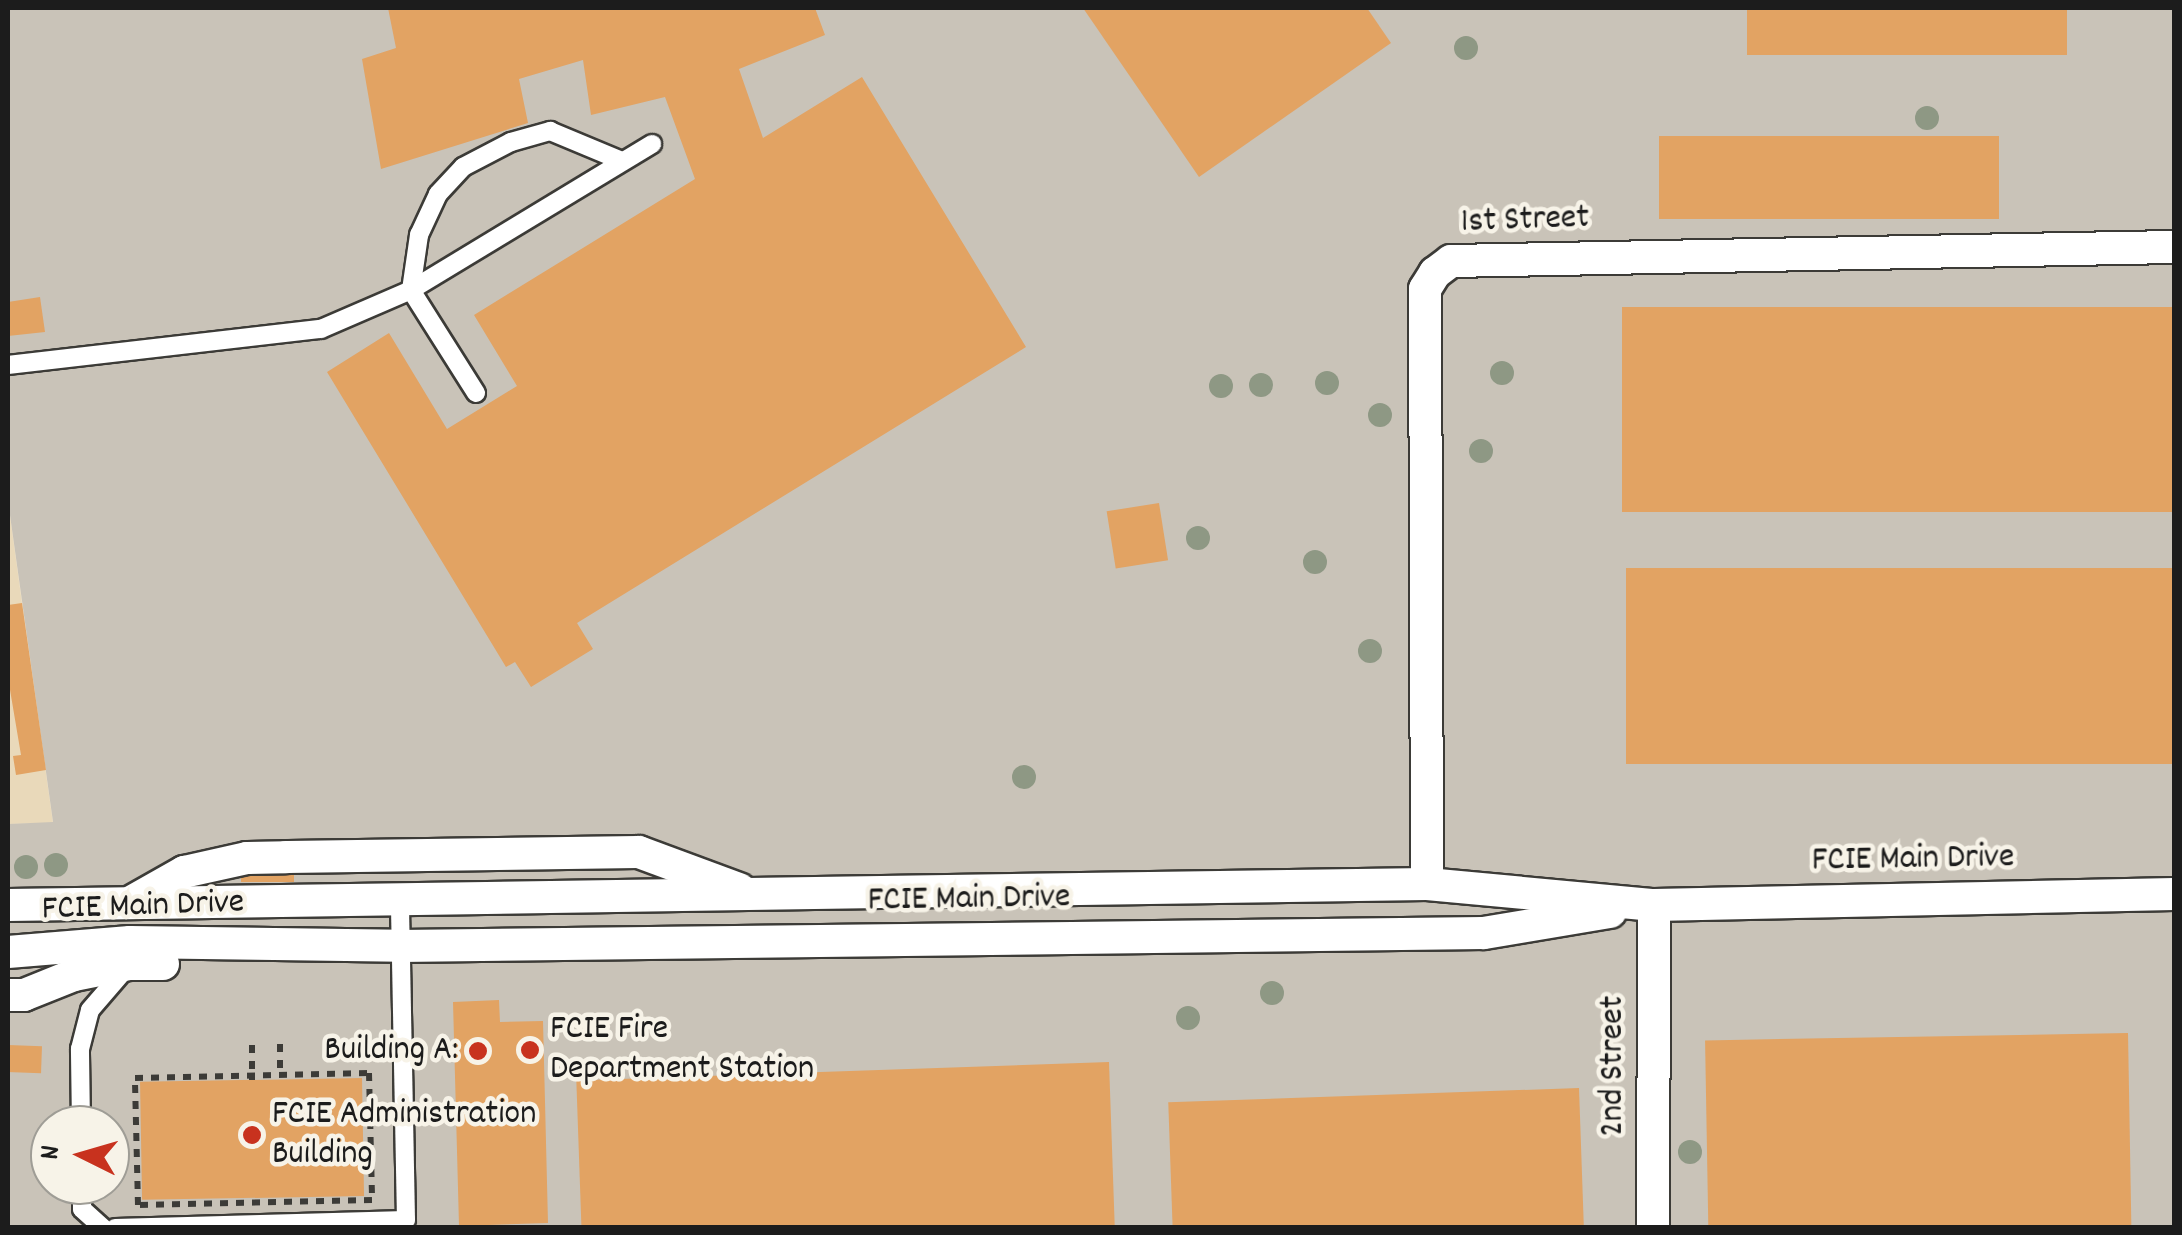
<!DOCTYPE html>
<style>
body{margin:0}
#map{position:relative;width:2182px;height:1235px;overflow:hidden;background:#f3e8d2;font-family:Dekko,sans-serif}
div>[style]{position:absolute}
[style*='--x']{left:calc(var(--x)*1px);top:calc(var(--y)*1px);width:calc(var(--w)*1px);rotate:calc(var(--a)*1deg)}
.built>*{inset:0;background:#e9d9ba}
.industrial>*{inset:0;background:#c9c3b8}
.building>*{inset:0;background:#e2a363;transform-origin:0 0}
.path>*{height:6px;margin-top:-3px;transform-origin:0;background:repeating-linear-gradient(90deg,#3c3b37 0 8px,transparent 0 16px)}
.roads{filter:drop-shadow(2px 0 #3c3b37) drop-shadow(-2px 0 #3c3b37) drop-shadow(0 2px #3c3b37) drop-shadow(0 -2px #3c3b37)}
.service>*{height:18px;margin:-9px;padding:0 9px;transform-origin:9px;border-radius:9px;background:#fff}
.minor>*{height:32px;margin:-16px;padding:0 16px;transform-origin:16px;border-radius:16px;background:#fff}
.trees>*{width:24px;height:24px;margin:-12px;border-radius:50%;background:#8e9884}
.dots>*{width:28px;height:28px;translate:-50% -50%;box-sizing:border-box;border:5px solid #f7f3e8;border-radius:50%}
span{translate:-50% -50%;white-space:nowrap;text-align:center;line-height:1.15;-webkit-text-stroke:9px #f7f3e8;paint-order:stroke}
.street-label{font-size:35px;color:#1c1c1c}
.poi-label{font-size:35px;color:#1c1c1c}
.left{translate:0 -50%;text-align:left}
.right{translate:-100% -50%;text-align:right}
.frame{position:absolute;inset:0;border:10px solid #1c1c1c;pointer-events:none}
.north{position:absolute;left:30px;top:1105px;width:100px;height:100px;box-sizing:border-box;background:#f7f3e8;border:2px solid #9f9d96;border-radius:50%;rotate:275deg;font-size:28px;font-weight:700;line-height:40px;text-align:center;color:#1c1c1c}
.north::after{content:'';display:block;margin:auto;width:35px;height:45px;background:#c8321e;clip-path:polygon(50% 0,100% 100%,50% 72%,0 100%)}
</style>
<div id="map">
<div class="built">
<div style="clip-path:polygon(8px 501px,22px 603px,53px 823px,8px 824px)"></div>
</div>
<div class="industrial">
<div style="clip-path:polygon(evenodd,8px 8px,2174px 8px,2174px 1227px,8px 1227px,8px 824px,53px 822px,8px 501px,8px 8px,50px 1125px,110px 1125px,110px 1185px,50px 1185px,50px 1125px)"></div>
</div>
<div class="building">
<div style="clip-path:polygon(388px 8px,815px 8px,825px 35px,739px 69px,763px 138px,862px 77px,1026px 347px,577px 623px,593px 649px,531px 687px,515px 662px,506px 667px,327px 372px,389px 333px,447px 429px,517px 386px,474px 315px,695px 179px,665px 97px,591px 115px,583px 60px,519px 79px,528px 123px,381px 169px,362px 59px,396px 48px)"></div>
<div style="clip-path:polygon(1083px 8px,1367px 8px,1391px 43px,1199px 177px)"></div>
<div style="left:1747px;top:8px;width:320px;height:47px"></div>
<div style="left:1999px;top:136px;width:83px;height:340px;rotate:90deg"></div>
<div style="clip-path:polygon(40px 297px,45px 332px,8px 336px,8px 302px)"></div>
<div style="left:2174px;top:307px;width:205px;height:552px;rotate:90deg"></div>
<div style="left:1159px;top:503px;width:58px;height:53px;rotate:81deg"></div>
<div style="left:2174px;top:568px;width:196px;height:548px;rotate:90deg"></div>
<div style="clip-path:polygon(22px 603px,46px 770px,16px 775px,13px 756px,21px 755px,8px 678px,8px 605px)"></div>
<div style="left:241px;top:867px;width:53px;height:15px"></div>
<div style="clip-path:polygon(499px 1000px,500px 1022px,543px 1021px,548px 1223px,459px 1226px,453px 1002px)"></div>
<div style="left:2128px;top:1033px;width:195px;height:423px;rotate:89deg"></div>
<div style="left:8px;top:1045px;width:34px;height:27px;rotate:2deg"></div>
<div style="left:1109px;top:1062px;width:166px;height:533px;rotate:88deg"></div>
<div style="left:362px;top:1078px;width:118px;height:222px;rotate:89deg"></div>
<div style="left:1579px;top:1088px;width:140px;height:411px;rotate:88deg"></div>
</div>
<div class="path">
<div style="--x:280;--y:1044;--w:30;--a:90"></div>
<div style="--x:252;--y:1045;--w:35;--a:90"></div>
<div style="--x:369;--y:1073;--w:127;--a:88.6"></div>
<div style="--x:372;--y:1200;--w:234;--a:178.8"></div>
<div style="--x:138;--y:1205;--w:127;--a:-91.4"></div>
<div style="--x:135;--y:1078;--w:234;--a:-1.2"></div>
</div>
<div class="roads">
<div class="service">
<div style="--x:8;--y:365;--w:315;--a:-6.6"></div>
<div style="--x:321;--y:329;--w:98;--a:-23.4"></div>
<div style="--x:411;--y:290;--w:282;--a:-31.2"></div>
<div style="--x:476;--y:393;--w:122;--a:-122.3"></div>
<div style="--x:411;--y:290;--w:56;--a:-81.7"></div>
<div style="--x:419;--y:235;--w:45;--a:-65.1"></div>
<div style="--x:438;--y:194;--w:37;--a:-47"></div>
<div style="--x:463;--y:167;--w:54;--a:-27.5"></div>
<div style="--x:511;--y:142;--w:41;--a:-15.8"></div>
<div style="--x:550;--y:131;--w:78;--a:22.6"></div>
<div style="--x:81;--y:1125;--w:76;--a:-90.8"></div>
<div style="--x:80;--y:1049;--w:40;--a:-75.6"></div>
<div style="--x:90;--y:1010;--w:58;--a:-49.2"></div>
<div style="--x:82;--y:1185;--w:24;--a:90"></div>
<div style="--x:82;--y:1209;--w:28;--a:42"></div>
<div style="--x:115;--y:1228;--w:291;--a:-1.6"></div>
<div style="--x:406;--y:1220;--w:319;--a:-91.1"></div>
</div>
<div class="minor">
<div style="--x:1427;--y:884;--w:595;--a:-90.19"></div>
<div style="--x:1425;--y:289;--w:19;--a:-58"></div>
<div style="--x:1435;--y:273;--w:20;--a:-37"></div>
<div style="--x:1451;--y:261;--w:723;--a:-1.11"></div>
<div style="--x:133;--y:901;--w:59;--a:-29.6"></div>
<div style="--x:184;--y:872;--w:65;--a:-12.5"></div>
<div style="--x:247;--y:858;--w:39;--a:-1"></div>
<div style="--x:286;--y:857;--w:353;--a:-0.8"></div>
<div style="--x:639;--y:852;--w:107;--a:20.3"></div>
<div style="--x:8;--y:905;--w:1419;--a:-0.85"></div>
<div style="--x:1427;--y:884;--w:228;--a:5.3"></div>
<div style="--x:1654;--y:905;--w:520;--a:-1.21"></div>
<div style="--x:8;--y:952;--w:122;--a:-4.7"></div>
<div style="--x:130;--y:942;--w:270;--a:0.8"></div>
<div style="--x:400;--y:946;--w:1084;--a:-0.69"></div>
<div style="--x:1484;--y:933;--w:128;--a:-9.5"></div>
<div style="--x:8;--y:995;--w:16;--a:0"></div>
<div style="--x:24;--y:995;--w:54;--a:-21.8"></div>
<div style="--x:74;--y:975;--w:56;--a:-11.3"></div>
<div style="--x:129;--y:964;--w:34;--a:0"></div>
<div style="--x:1653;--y:1228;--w:323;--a:-89.8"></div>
</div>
</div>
<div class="trees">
<div style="left:1466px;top:48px"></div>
<div style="left:1927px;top:118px"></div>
<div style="left:1502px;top:373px"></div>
<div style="left:1327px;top:383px"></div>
<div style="left:1261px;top:385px"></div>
<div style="left:1221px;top:386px"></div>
<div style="left:1380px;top:415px"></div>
<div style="left:1481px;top:451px"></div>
<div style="left:1198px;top:538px"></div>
<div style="left:1315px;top:562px"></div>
<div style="left:1370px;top:651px"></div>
<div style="left:1024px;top:777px"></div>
<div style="left:56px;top:865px"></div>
<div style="left:26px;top:867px"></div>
<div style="left:1272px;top:993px"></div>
<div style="left:1188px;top:1018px"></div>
<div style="left:1690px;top:1152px"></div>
</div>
<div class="dots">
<div style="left:530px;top:1050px;background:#c8321e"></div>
<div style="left:478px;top:1051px;background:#c8321e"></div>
<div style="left:252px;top:1135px;background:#c8321e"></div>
</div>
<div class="street-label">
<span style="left:1525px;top:221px;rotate:-2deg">1st Street</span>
<span style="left:1913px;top:860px;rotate:-1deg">FCIE Main Drive</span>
<span style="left:969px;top:900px;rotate:-1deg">FCIE Main Drive</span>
<span style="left:143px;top:907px;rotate:-2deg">FCIE Main Drive</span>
<span style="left:1614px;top:1066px;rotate:-90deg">2nd Street</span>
</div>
<div class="poi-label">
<span class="left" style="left:550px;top:1050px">FCIE Fire<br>Department Station</span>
<span class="right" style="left:458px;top:1051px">Building A:</span>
<span class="left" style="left:272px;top:1135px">FCIE Administration<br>Building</span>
</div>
<div class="frame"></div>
<div class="north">N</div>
</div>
